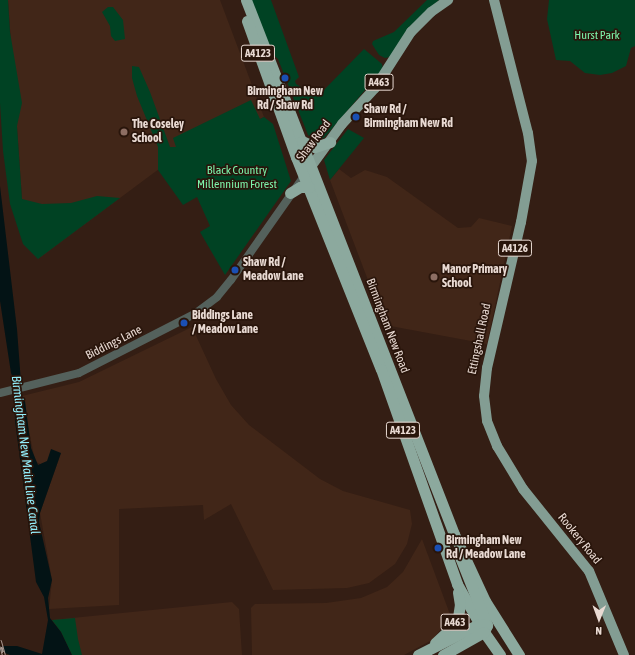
<!DOCTYPE html>
<style>
body{margin:0}
#map{position:relative;width:635px;height:655px;overflow:hidden;background:#341e14;font-family:"Asap Condensed",sans-serif}
div>[style]{position:absolute}
[style*='--x']{left:calc(var(--x)*1px);top:calc(var(--y)*1px);width:calc(var(--w)*1px);rotate:calc(var(--a)*1deg)}
.built>*{inset:0;background:#412618}
.green>*{inset:0;background:#004223}
.water>*{inset:0;background:#031315}
.tertiary>*{height:8px;margin:-4px;padding:0 4px;transform-origin:4px;border-radius:4px;background:#54615c}
.primary>*{height:10px;margin:-5px;padding:0 5px;transform-origin:5px;border-radius:5px;background:#839d93}
.trunk>*{height:11px;margin:-5.5px;padding:0 5.5px;transform-origin:5.5px;border-radius:5.5px;background:#8ca99e}
.rail>*{height:3.5px;margin-top:-1.75px;transform-origin:0;background:repeating-linear-gradient(90deg,#29150b 0 6px,#a9978f 0 12px);box-sizing:border-box;border-block:1px solid #a9978f}
.dots>*{width:11px;height:11px;translate:-50% -50%;box-sizing:border-box;border:2px solid #29150b;border-radius:50%}
span{translate:-50% -50%;white-space:nowrap;text-align:center;line-height:1.15;-webkit-text-stroke:3.5px #29150b;paint-order:stroke}
.shield-label span{padding:1px 3px;background:#29150b;border:1px solid;border-radius:3px;-webkit-text-stroke-width:0}
.shield-label{font-size:11px;color:#e9dad3;font-weight:700}
.park-label{font-size:12px;color:#7cf4ab}
.poi-label{font-size:12px;color:#e9dad3;font-weight:700}
.left{translate:0 -50%;text-align:left}
.street-label{font-size:12px;color:#e9dad3}
.water-label{font-size:13px;color:#92eefb;font-style:italic}
.north{position:absolute;left:579px;top:599px;width:40px;height:40px;-webkit-text-stroke:3px #29150b;paint-order:stroke;rotate:181deg;font-size:11px;font-weight:700;line-height:16px;text-align:center;color:#e9dad3}
.north::after{content:'';display:block;margin:auto;width:14px;height:18px;background:#e9dad3;clip-path:polygon(50% 0,100% 100%,50% 72%,0 100%)}
</style>
<div id="map">
<div class="built">
<div style="clip-path:polygon(8px 0,220px 0,264px 117px,167px 163px,38px 259px,22px 199px)"></div>
<div style="clip-path:polygon(339px 169px,351px 178px,365px 170px,387px 177px,458px 228px,471px 227px,479px 218px,512px 226px,487px 344px,385px 325px,330px 180px)"></div>
<div style="clip-path:polygon(192px 327px,216px 379px,231px 405px,249px 425px,320px 479px,343px 491px,410px 510px,412px 524px,407px 544px,395px 564px,369px 583px,347px 588px,273px 590px,231px 504px,204px 520px,203px 505px,119px 509px,119px 605px,49px 609px,52px 580px,40px 513px,61px 453px,42px 465px,35px 461px,22px 396px,79px 382px)"></div>
<div style="clip-path:polygon(422px 539px,451px 617px,432px 640px,404px 655px,252px 655px,251px 608px,255px 604px,326px 603px,361px 598px,387px 587px,403px 572px)"></div>
<div style="clip-path:polygon(232px 602px,239px 609px,242px 655px,72px 655px,61px 632px,52px 620px)"></div>
</div>
<div class="green">
<div style="clip-path:polygon(0 0,8px 0,10px 32px,22px 103px,17px 126px,22px 199px,42px 204px,71px 203px,97px 196px,120px 198px,38px 259px,23px 244px,10px 204px,3px 151px,0 103px)"></div>
<div style="clip-path:polygon(250px 0,271px 0,299px 77px,295px 81px,296px 84px,318px 96px,364px 49px,382px 64px,383px 69px,324px 138px,315px 140px,308px 135px,278px 59px,270px 52px)"></div>
<div style="clip-path:polygon(427px 0,439px 0,408px 28px,390px 57px,385px 58px,379px 55px,372px 44px,373px 41px,394px 32px)"></div>
<div style="clip-path:polygon(549px 0,635px 0,635px 46px,631px 48px,626px 66px,612px 73px,600px 75px,585px 73px,570px 61px,556px 60px,547px 19px)"></div>
<div style="clip-path:polygon(108px 7px,113px 7px,123px 20px,125px 39px,115px 41px,111px 36px,110px 26px,102px 12px)"></div>
<div style="clip-path:polygon(132px 66px,139px 67px,150px 92px,170px 147px,176px 147px,173px 138px,251px 100px,260px 119px,264px 117px,273px 124px,291px 181px,225px 275px,200px 232px,210px 226px,197px 197px,183px 205px,158px 170px,158px 147px,137px 96px,132px 78px)"></div>
<div style="clip-path:polygon(348px 129px,364px 138px,330px 180px,324px 160px)"></div>
<div style="clip-path:polygon(75px 618px,78px 639px,82px 655px,72px 655px,61px 632px,52px 620px)"></div>
</div>
<div class="water">
<div style="clip-path:polygon(0 186px,17px 329px,22px 396px,25px 401px,31px 448px,38px 465px,47px 461px,51px 449px,61px 453px,40px 513px,39px 522px,52px 580px,48px 598px,50px 618px,61px 632px,72px 655px,10px 655px,0 651px,0 646px,17px 646px,42px 654px,48px 620px,44px 597px,36px 582px,15px 421px,14px 381px,11px 373px,0 301px)"></div>
</div>
<div class="tertiary">
<div style="--x:0;--y:393;--w:81;--a:-14.2"></div>
<div style="--x:79;--y:373;--w:131;--a:-27.1"></div>
<div style="--x:196;--y:313;--w:26;--a:-37"></div>
<div style="--x:217;--y:297;--w:22;--a:-51"></div>
<div style="--x:231;--y:280;--w:127;--a:-54.9"></div>
</div>
<div class="primary">
<div style="--x:494;--y:0;--w:137;--a:75.7"></div>
<div style="--x:528;--y:133;--w:28;--a:82"></div>
<div style="--x:532;--y:161;--w:62;--a:100.2"></div>
<div style="--x:521;--y:222;--w:150;--a:103.1"></div>
<div style="--x:487;--y:368;--w:28;--a:96"></div>
<div style="--x:484;--y:396;--w:25;--a:83"></div>
<div style="--x:487;--y:421;--w:27;--a:68"></div>
<div style="--x:497;--y:446;--w:50;--a:58.8"></div>
<div style="--x:523;--y:489;--w:105;--a:51.2"></div>
<div style="--x:589;--y:571;--w:91;--a:67.4"></div>
<div style="--x:307;--y:172;--w:59;--a:-53.9"></div>
<div style="--x:342;--y:124;--w:49;--a:-47.5"></div>
<div style="--x:375;--y:88;--w:67;--a:-57.3"></div>
<div style="--x:411;--y:32;--w:28;--a:-45"></div>
<div style="--x:431;--y:12;--w:21;--a:-35"></div>
</div>
<div class="trunk">
<div style="--x:246;--y:0;--w:573;--a:68.72"></div>
<div style="--x:454;--y:534;--w:74;--a:65.2"></div>
<div style="--x:485;--y:601;--w:64;--a:57.8"></div>
<div style="--x:247;--y:21;--w:145;--a:70.2"></div>
<div style="--x:296;--y:157;--w:228;--a:68.2"></div>
<div style="--x:381;--y:369;--w:228;--a:70.5"></div>
<div style="--x:457;--y:584;--w:55;--a:60.6"></div>
<div style="--x:484;--y:632;--w:28;--a:55"></div>
<div style="--x:302;--y:141;--w:14;--a:25"></div>
<div style="--x:315;--y:147;--w:16;--a:-18"></div>
<div style="--x:290;--y:193;--w:12;--a:-31"></div>
<div style="--x:300;--y:187;--w:9;--a:0"></div>
<div style="--x:458;--y:552;--w:79;--a:68.3"></div>
<div style="--x:487;--y:625;--w:8;--a:113"></div>
<div style="--x:435;--y:643;--w:25;--a:-43"></div>
<div style="--x:453;--y:626;--w:10;--a:-61"></div>
<div style="--x:458;--y:617;--w:12;--a:-81"></div>
<div style="--x:460;--y:605;--w:13;--a:-99"></div>
<div style="--x:418;--y:655;--w:68;--a:-26.9"></div>
<div style="--x:479;--y:624;--w:7;--a:8"></div>
<div style="--x:443;--y:655;--w:47;--a:-29.3"></div>
</div>
<div class="rail">
<div style="--x:0;--y:641;--w:15;--a:74"></div>
</div>
<div class="dots">
<div style="left:285px;top:78px;background:#1a4fb4"></div>
<div style="left:356px;top:117px;background:#1a4fb4"></div>
<div style="left:124px;top:132px;background:#8d6e63"></div>
<div style="left:235px;top:270px;background:#1a4fb4"></div>
<div style="left:434px;top:277px;background:#8d6e63"></div>
<div style="left:184px;top:323px;background:#1a4fb4"></div>
<div style="left:438px;top:548px;background:#1a4fb4"></div>
</div>
<div class="shield-label">
<span style="left:258px;top:53px">A4123</span>
<span style="left:379px;top:82px">A463</span>
<span style="left:515px;top:248px">A4126</span>
<span style="left:403px;top:430px">A4123</span>
<span style="left:455px;top:622px">A463</span>
</div>
<div class="park-label">
<span style="left:597px;top:36px">Hurst Park</span>
<span style="left:237px;top:178px">Black Country<br>Millennium Forest</span>
</div>
<div class="poi-label">
<span style="left:285px;top:99px">Birmingham New<br>Rd / Shaw Rd</span>
<span class="left" style="left:364px;top:117px">Shaw Rd /<br>Birmingham New Rd</span>
<span class="left" style="left:132px;top:132px">The Coseley<br>School</span>
<span class="left" style="left:243px;top:270px">Shaw Rd /<br>Meadow Lane</span>
<span class="left" style="left:442px;top:277px">Manor Primary<br>School</span>
<span class="left" style="left:192px;top:323px">Biddings Lane<br>/ Meadow Lane</span>
<span class="left" style="left:446px;top:548px">Birmingham New<br>Rd / Meadow Lane</span>
</div>
<div class="street-label">
<span style="left:314px;top:141px;rotate:-53deg">Shaw Road</span>
<span style="left:387px;top:326px;rotate:69deg">Birmingham New Road</span>
<span style="left:480px;top:339px;rotate:-78deg">Ettingshall Road</span>
<span style="left:114px;top:343px;rotate:-27deg">Biddings Lane</span>
<span style="left:579px;top:539px;rotate:51deg">Rookery Road</span>
</div>
<div class="water-label">
<span style="left:25px;top:455px;rotate:83deg">Birmingham New Main Line Canal</span>
</div>
<div class="north">N</div>
</div>
